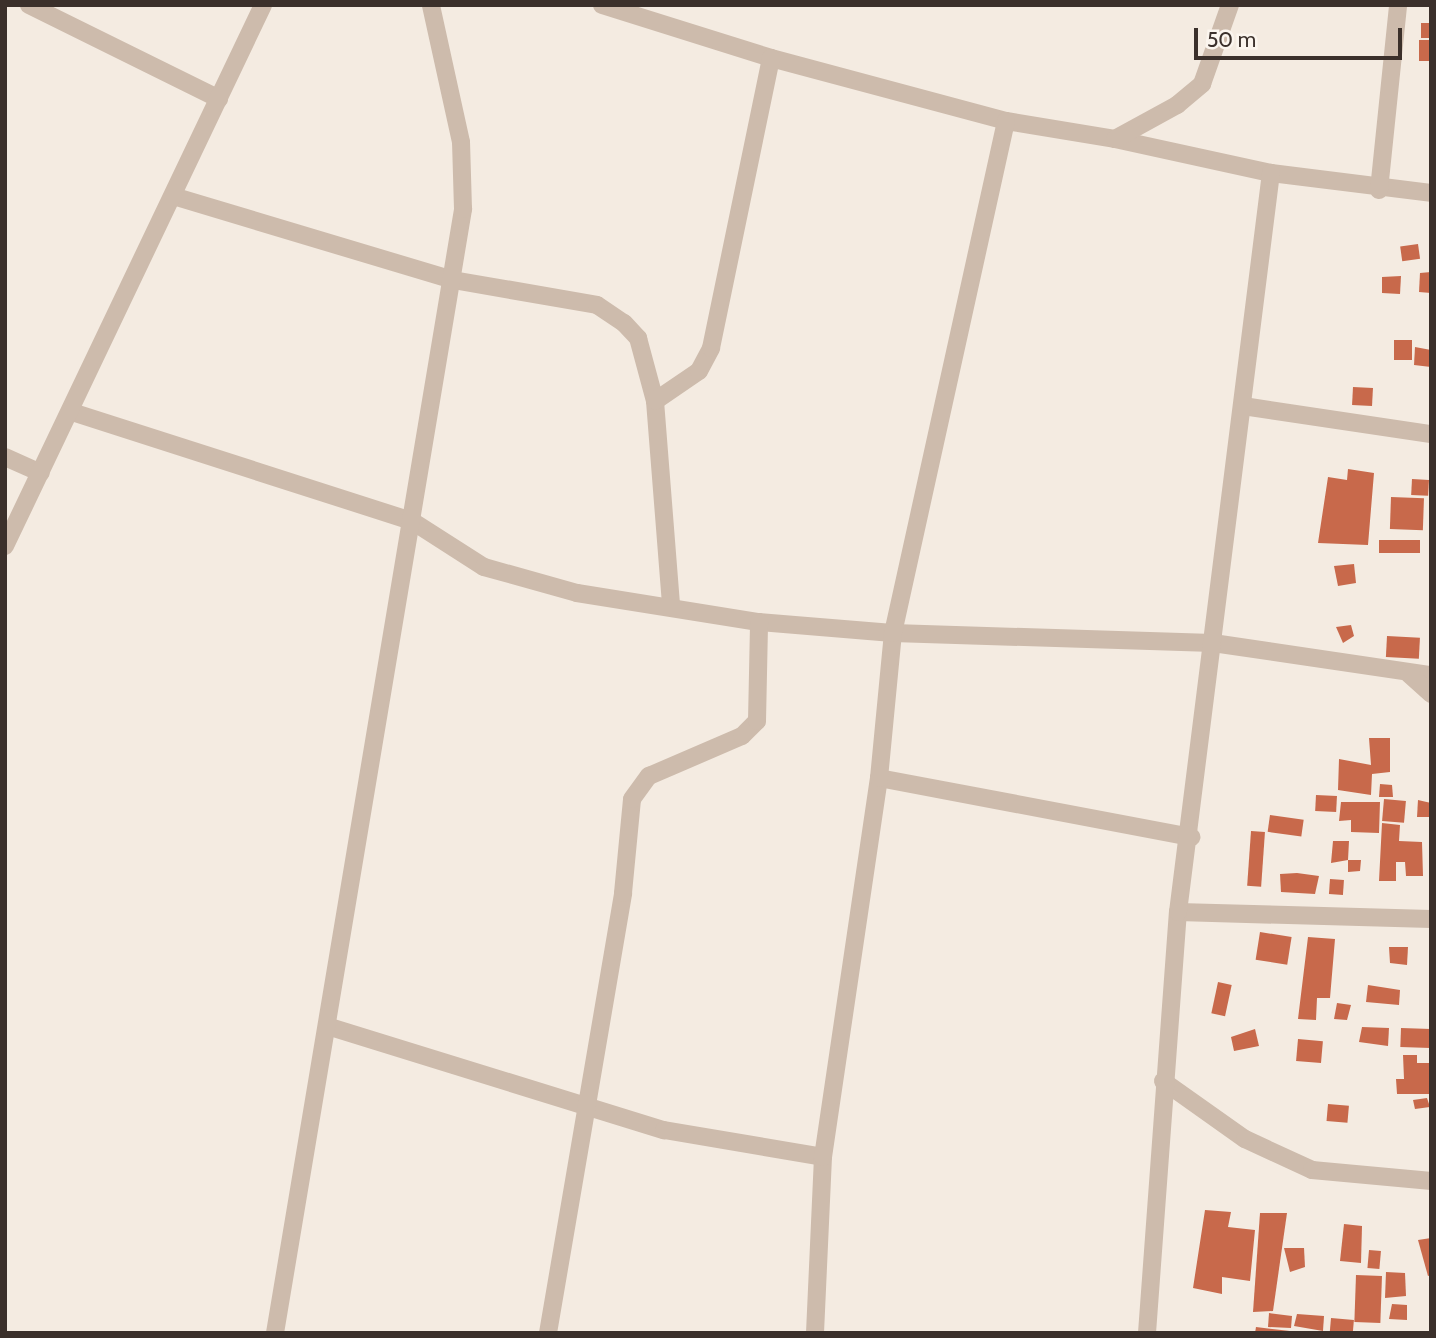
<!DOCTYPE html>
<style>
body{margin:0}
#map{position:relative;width:1436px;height:1338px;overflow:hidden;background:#f4ebe1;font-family:Cabin,sans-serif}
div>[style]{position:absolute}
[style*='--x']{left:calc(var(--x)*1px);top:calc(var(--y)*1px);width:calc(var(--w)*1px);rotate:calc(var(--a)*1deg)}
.building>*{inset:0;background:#c8694b;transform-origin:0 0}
.street>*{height:18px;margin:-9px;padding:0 9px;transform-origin:9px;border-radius:9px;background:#cdbbac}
span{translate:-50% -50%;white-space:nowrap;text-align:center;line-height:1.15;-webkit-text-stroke:7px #fbf5ee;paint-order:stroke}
.frame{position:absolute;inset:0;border:7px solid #3b302b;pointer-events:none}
.scale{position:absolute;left:1194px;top:28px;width:208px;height:32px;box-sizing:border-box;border:4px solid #3b302b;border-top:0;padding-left:9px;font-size:21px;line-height:24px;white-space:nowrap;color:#3b302b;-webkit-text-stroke:5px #fbf5ee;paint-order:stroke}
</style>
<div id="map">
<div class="building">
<div style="left:1431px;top:23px;width:15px;height:10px;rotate:90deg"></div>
<div style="left:1419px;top:40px;width:12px;height:21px"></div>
<div style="left:1418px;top:244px;width:15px;height:18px;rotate:82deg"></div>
<div style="clip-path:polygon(1431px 272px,1431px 293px,1419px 292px,1420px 273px)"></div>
<div style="clip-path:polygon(1401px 276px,1400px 294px,1382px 293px,1382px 277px)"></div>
<div style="left:1412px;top:340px;width:20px;height:18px;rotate:90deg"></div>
<div style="clip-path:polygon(1415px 347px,1431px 350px,1431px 367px,1414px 365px)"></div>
<div style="left:1353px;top:387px;width:20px;height:18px;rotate:3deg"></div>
<div style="clip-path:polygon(1348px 469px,1374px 473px,1368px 545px,1318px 543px,1328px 477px,1347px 480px)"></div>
<div style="left:1412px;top:479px;width:17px;height:16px;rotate:3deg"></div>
<div style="left:1391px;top:497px;width:33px;height:32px;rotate:2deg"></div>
<div style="left:1420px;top:540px;width:13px;height:41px;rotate:90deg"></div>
<div style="clip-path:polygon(1354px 564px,1356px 583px,1338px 586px,1334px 566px)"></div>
<div style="clip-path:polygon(1351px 625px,1354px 636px,1343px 643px,1336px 627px)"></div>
<div style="left:1387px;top:636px;width:33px;height:21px;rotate:3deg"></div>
<div style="clip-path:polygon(1369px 738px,1390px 738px,1390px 772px,1372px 774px,1371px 795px,1338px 790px,1339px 759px,1371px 765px)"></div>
<div style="clip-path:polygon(1380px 784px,1392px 785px,1393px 797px,1379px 797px)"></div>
<div style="left:1316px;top:795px;width:21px;height:16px;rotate:3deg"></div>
<div style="left:1384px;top:799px;width:22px;height:22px;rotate:5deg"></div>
<div style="clip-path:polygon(1418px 800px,1431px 803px,1431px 817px,1417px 817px)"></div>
<div style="clip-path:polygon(1341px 802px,1380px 802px,1379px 833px,1351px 832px,1351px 820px,1339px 821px)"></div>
<div style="left:1270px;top:815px;width:34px;height:17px;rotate:8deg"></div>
<div style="clip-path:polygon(1382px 823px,1400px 825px,1399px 841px,1422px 842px,1423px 876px,1406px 876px,1405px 862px,1396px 862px,1396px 881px,1379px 881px)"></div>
<div style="left:1251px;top:831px;width:14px;height:55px;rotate:4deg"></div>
<div style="clip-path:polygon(1333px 841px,1349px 841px,1348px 860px,1361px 860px,1360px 871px,1348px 872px,1348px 860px,1331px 863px)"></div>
<div style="clip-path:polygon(1297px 873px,1319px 876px,1315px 894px,1281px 892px,1280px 874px)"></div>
<div style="left:1330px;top:879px;width:14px;height:15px;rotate:4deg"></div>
<div style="left:1260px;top:932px;width:32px;height:28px;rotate:9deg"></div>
<div style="clip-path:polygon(1308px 937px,1335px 939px,1330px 998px,1317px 998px,1316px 1020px,1298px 1019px)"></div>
<div style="clip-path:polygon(1389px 947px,1408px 947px,1407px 965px,1390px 963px)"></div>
<div style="left:1218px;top:982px;width:14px;height:32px;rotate:12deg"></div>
<div style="clip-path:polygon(1368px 985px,1400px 990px,1399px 1005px,1366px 1002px)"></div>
<div style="clip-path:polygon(1337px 1003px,1351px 1005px,1347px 1020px,1334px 1019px)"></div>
<div style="clip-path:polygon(1362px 1027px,1389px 1028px,1388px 1046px,1359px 1042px)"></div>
<div style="left:1401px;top:1028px;width:30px;height:19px;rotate:2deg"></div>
<div style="clip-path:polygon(1255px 1029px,1259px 1046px,1234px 1051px,1231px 1037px)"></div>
<div style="left:1298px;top:1039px;width:25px;height:22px;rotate:5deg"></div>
<div style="clip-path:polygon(1403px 1055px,1417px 1055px,1417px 1063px,1431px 1063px,1431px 1094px,1397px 1094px,1396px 1079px,1404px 1079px)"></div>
<div style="clip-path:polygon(1427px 1098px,1430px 1107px,1415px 1109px,1413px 1100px)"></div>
<div style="left:1328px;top:1104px;width:21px;height:17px;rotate:5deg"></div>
<div style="clip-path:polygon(1205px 1210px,1231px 1212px,1228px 1227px,1255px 1230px,1250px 1281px,1222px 1277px,1222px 1294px,1193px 1288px)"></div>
<div style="clip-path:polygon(1260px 1213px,1287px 1213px,1273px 1311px,1253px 1312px)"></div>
<div style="clip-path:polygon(1344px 1224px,1362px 1226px,1361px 1263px,1340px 1261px)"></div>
<div style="clip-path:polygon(1431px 1238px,1431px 1275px,1428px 1276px,1418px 1240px)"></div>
<div style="clip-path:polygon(1284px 1248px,1304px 1248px,1305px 1267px,1290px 1272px)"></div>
<div style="left:1369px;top:1250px;width:12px;height:18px;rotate:5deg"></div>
<div style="clip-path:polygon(1386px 1272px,1405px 1273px,1406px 1296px,1385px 1298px)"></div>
<div style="left:1356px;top:1275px;width:26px;height:47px;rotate:2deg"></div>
<div style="clip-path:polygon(1392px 1304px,1407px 1305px,1407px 1320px,1389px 1319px)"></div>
<div style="clip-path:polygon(1269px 1313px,1292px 1316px,1291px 1328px,1268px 1327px)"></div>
<div style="clip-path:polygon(1297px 1314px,1324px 1316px,1323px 1331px,1294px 1326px)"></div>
<div style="left:1331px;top:1318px;width:23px;height:15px;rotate:5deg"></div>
<div style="clip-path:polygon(1256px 1327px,1290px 1331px,1290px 1333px,1255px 1333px)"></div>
</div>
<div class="street">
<div style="--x:29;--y:5;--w:212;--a:26.3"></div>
<div style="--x:602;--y:5;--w:177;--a:17.4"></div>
<div style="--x:771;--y:58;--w:243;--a:15"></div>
<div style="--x:1006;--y:121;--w:110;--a:9.4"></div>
<div style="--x:1115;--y:139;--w:160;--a:12.3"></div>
<div style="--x:1271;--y:173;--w:161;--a:7.1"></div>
<div style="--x:1115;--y:139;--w:71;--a:-28.7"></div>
<div style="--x:1177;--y:105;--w:33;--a:-40"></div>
<div style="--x:1202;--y:84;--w:84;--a:-70.5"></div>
<div style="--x:1379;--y:190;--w:186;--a:-84.1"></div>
<div style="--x:173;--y:196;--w:292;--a:16.7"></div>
<div style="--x:453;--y:280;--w:146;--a:9.8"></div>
<div style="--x:597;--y:305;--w:32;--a:34"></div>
<div style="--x:624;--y:323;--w:21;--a:47"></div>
<div style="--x:638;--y:338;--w:65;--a:74.9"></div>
<div style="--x:655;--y:401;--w:205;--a:85.5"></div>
<div style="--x:655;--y:401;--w:53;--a:-34.3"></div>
<div style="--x:699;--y:371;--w:26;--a:-62"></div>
<div style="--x:711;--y:348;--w:296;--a:-78.3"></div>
<div style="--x:1243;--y:406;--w:190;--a:8.5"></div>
<div style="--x:72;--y:412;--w:357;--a:17.8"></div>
<div style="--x:412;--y:521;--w:85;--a:32.6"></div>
<div style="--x:484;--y:567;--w:97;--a:15.6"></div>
<div style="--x:577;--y:593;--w:184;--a:9.1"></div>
<div style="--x:759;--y:622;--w:134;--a:4.7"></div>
<div style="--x:893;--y:633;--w:320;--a:1.8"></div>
<div style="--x:1213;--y:643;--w:220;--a:8.4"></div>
<div style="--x:5;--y:457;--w:39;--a:24"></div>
<div style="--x:5;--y:546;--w:599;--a:-64.5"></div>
<div style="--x:1409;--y:674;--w:30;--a:42"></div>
<div style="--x:879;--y:778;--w:318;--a:10.7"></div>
<div style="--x:1178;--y:912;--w:253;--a:1.6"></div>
<div style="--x:327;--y:1026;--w:353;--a:17.2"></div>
<div style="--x:664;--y:1130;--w:161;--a:9.6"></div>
<div style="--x:1163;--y:1081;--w:100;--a:35.3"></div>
<div style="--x:1245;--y:1139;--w:74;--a:24.8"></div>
<div style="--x:1312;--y:1170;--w:120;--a:5.3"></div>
<div style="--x:275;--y:1333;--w:1140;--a:-80.5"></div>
<div style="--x:463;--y:209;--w:67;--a:-91.7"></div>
<div style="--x:461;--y:142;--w:140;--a:-102.4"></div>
<div style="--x:548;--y:1333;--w:446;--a:-80.3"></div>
<div style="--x:623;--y:893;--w:94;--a:-84.5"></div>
<div style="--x:632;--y:799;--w:29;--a:-54"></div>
<div style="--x:649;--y:776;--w:101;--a:-23.3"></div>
<div style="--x:742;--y:736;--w:21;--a:-45"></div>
<div style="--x:757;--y:721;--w:99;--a:-88.8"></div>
<div style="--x:815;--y:1333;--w:176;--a:-87.4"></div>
<div style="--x:823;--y:1157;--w:383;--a:-81.6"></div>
<div style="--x:879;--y:778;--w:146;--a:-84.5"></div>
<div style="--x:893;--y:633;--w:524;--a:-77.55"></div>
<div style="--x:1147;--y:1333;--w:422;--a:-85.8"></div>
<div style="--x:1178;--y:912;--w:745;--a:-82.83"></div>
</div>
<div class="frame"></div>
<div class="scale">50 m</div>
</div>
